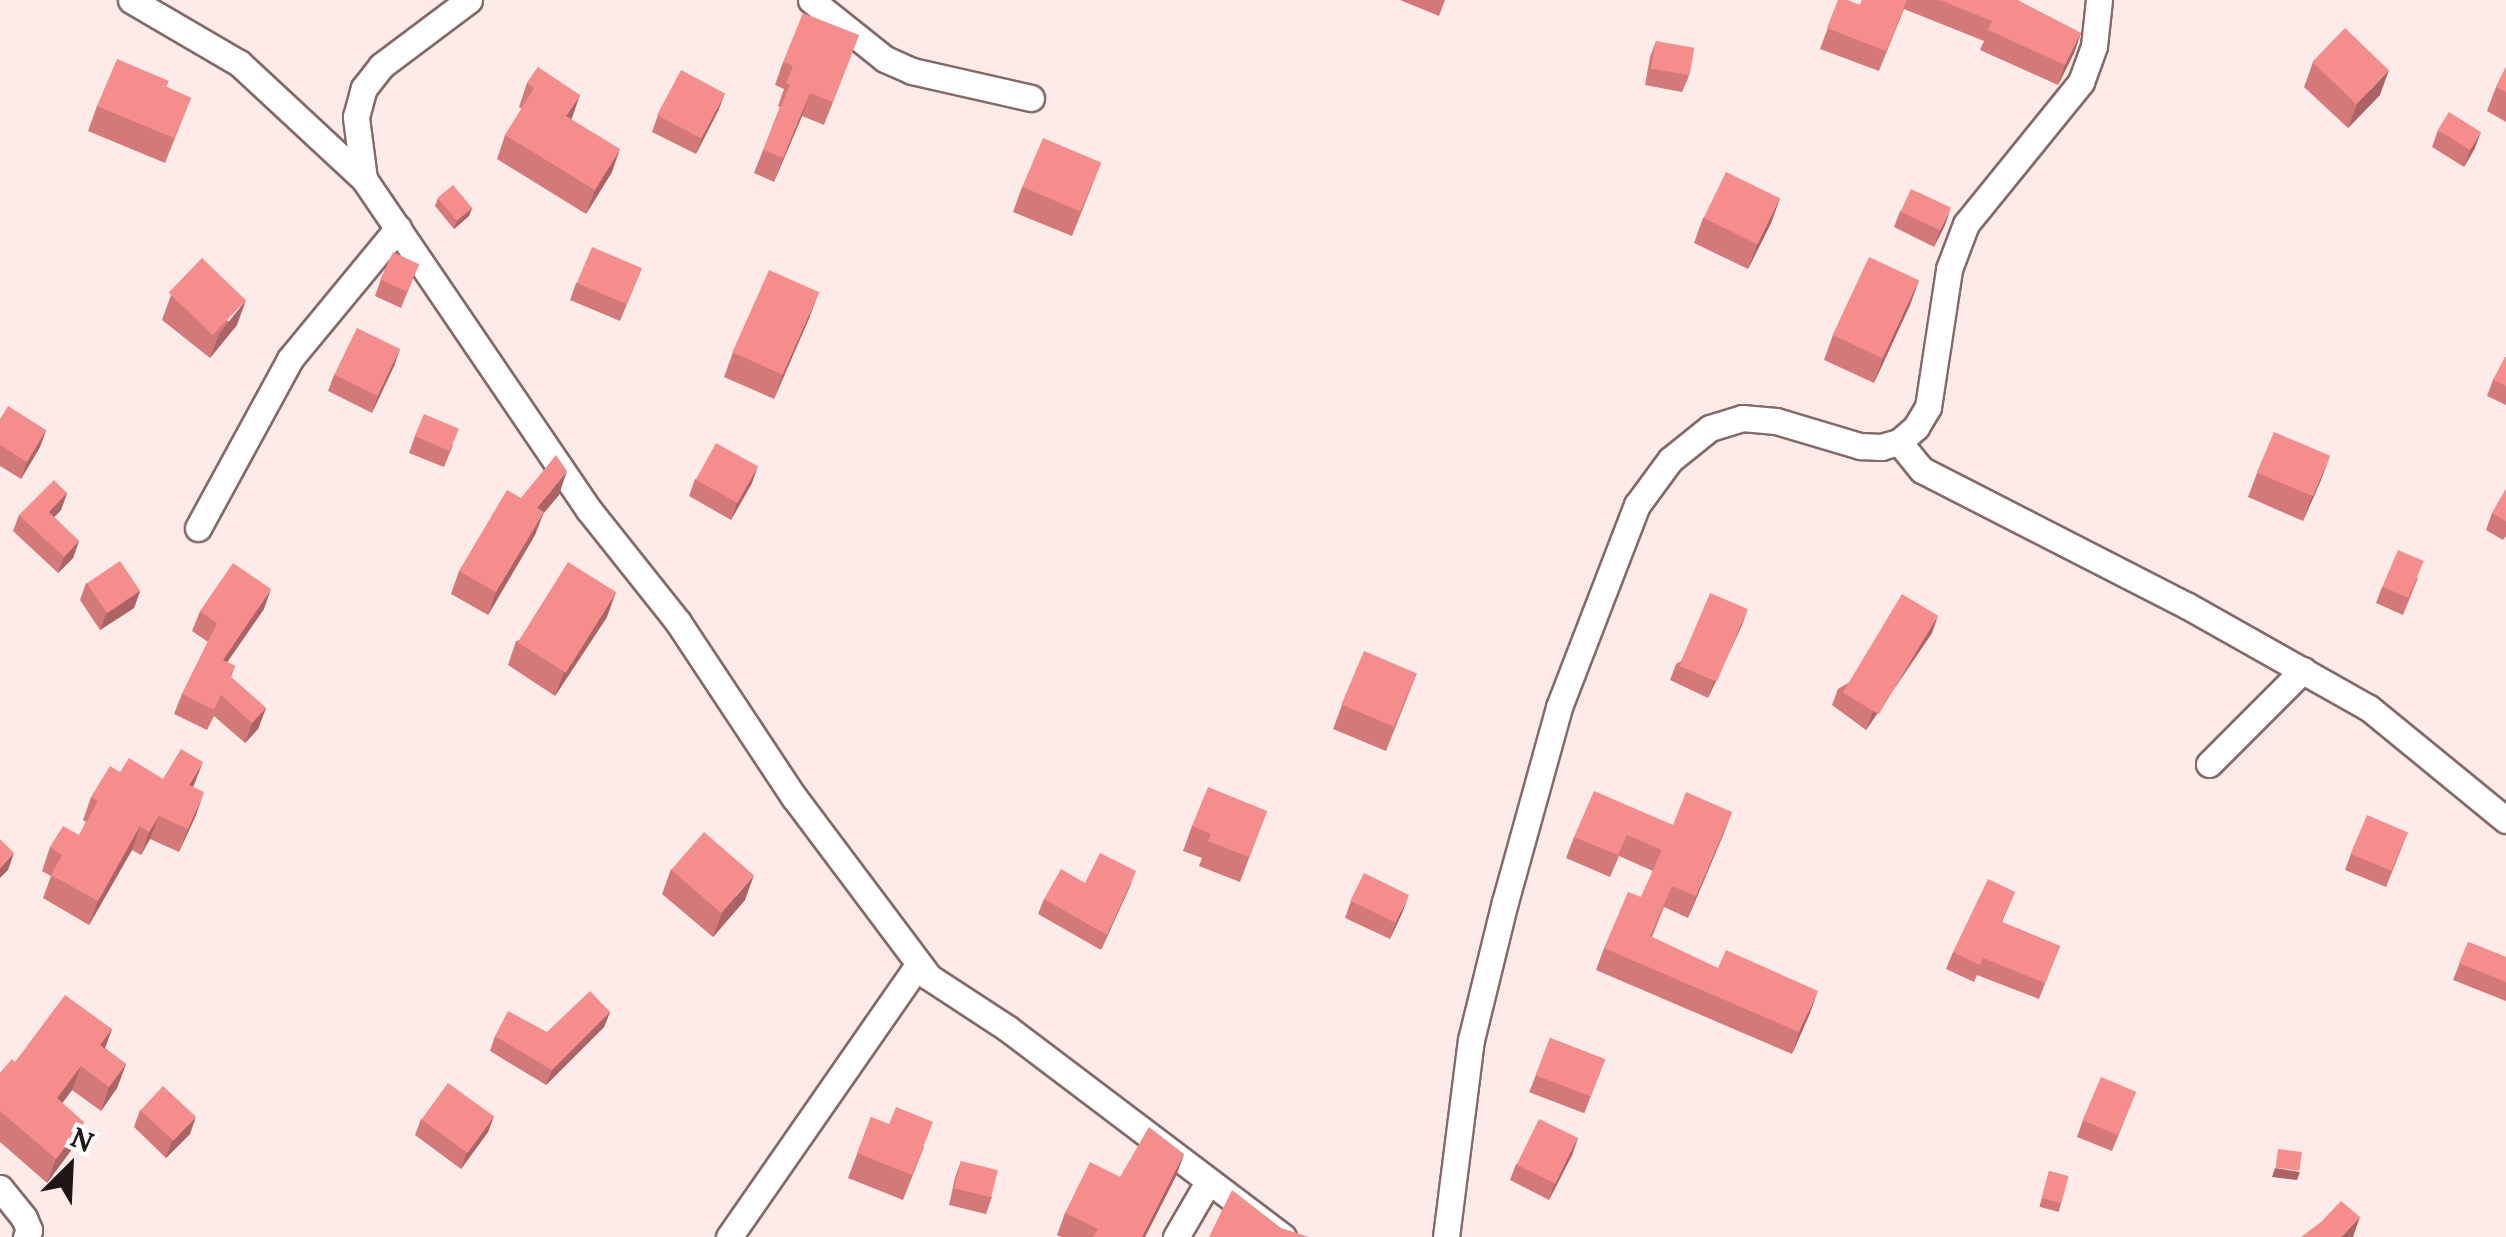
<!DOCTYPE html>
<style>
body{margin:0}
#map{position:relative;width:2506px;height:1237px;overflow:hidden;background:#fdebea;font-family:Lora,serif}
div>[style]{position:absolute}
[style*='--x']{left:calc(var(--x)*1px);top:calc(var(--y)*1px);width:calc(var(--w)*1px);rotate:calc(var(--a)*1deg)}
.roads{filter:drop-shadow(2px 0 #846a69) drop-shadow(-2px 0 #846a69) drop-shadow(0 2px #846a69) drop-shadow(0 -2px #846a69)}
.street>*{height:25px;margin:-12.5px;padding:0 12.5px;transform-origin:12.5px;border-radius:12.5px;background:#fff}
.wall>*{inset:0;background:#d47979;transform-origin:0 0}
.shaded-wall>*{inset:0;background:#ac6363}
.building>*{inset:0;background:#f68d8d;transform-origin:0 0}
span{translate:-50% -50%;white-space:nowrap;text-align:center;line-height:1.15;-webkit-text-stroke:8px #fff;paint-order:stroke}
.north{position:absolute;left:20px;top:1117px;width:100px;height:100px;-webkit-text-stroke:8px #fff;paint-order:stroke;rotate:24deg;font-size:28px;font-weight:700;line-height:40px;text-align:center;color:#1f1515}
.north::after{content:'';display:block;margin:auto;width:35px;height:45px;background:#1f1515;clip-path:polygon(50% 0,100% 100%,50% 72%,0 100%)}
</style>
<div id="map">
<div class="roads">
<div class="street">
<div style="--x:131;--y:0;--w:125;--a:30.3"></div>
<div style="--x:239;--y:63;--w:171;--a:42.9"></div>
<div style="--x:364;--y:179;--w:400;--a:55.8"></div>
<div style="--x:589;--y:510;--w:143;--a:51.5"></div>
<div style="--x:678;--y:622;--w:210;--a:56.5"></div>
<div style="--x:794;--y:797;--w:225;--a:53.1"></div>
<div style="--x:929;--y:977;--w:93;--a:33.2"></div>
<div style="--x:1007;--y:1028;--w:346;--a:37.1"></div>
<div style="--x:811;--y:0;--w:95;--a:38.6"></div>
<div style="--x:885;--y:59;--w:30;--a:24"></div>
<div style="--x:912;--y:71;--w:122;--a:12.8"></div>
<div style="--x:364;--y:179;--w:63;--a:-97.4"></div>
<div style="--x:356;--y:117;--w:30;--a:-75"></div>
<div style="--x:364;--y:88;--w:28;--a:-52"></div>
<div style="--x:381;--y:66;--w:110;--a:-36.9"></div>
<div style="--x:1899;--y:442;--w:36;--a:51"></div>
<div style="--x:1922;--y:470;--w:297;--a:27.1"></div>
<div style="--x:2186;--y:605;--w:210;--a:29.4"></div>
<div style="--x:2369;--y:708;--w:177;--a:39.3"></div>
<div style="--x:198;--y:528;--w:192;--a:-61.4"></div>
<div style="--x:290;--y:359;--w:170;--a:-50.5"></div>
<div style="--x:2209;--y:764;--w:133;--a:-45"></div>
<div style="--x:0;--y:1188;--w:38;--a:51"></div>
<div style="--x:24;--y:1218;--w:13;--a:67"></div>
<div style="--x:29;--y:1230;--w:8;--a:113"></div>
<div style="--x:729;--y:1237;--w:331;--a:-55.2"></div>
<div style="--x:1176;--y:1237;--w:64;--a:-59.8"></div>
<div style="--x:1446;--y:1237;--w:199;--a:-82.8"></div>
<div style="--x:1471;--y:1040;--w:142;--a:-76.2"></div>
<div style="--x:1505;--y:902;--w:202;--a:-74.5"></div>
<div style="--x:1559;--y:707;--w:217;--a:-68.9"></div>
<div style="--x:1637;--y:505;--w:56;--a:-53.7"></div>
<div style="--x:1670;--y:460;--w:51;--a:-38.7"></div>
<div style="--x:1710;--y:428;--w:34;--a:-17"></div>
<div style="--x:1742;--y:418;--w:34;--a:5"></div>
<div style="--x:1776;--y:421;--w:88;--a:16.6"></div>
<div style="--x:1860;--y:446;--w:21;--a:3"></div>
<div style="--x:1881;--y:447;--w:19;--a:-16"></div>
<div style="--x:1899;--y:442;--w:23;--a:-41"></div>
<div style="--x:1916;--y:427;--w:23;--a:-59"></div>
<div style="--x:1928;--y:407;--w:140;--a:-81.3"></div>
<div style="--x:1949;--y:269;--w:48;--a:-69.3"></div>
<div style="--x:1966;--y:224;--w:183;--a:-51"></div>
<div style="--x:2081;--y:82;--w:38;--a:-70"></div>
<div style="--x:2094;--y:46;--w:46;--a:-83.8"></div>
</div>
</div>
<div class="wall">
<div style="clip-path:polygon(1400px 0,1445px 0,1439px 16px)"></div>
<div style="clip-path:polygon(1838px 0,1860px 5px,1862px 0,2017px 0,2081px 33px,2074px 53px,2058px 85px,1980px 50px,1984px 41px,1904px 9px,1879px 71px,1820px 49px)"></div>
<div style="clip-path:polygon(859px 35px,824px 125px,802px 116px,774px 182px,754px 173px,780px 107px,778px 106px,784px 89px,775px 85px,783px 62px)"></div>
<div style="clip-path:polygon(1656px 41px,1689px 76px,1682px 92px,1645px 85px,1650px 57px)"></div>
<div style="clip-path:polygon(2313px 62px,2380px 95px,2348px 128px,2304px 87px)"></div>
<div style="clip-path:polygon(538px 67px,571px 119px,612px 172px,586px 214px,497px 159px,505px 135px,522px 109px,519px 107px,527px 83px)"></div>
<div style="clip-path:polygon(2506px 67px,2506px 122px,2487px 111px,2496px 87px)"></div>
<div style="clip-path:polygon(167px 87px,191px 98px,165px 163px,88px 131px,97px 106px)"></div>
<div style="clip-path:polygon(719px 109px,696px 154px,652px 132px,658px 115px)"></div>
<div style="clip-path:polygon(2438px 130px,2475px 148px,2464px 167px,2432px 147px)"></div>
<div style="clip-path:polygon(1101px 163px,1072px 236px,1013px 212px,1022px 187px)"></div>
<div style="clip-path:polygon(438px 198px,472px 208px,469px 216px,454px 229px,435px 206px)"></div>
<div style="clip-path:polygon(1780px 198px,1771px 223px,1748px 269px,1694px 243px,1703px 218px)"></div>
<div style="clip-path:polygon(1900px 211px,1945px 225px,1934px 247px,1894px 227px)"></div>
<div style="clip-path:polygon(419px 264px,401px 308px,375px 296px,381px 279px)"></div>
<div style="clip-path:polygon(642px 268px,620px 321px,570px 300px,576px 283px)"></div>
<div style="clip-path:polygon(1919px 280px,1910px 305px,1874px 383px,1824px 360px,1833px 335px)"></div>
<div style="clip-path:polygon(171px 295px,237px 325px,210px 358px,162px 320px)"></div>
<div style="clip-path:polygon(810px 316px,774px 399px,724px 377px,733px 352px)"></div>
<div style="clip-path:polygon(400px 349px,394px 366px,372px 413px,328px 391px,334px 375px)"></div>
<div style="clip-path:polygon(2506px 357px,2506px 405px,2487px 396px,2493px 380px)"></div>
<div style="clip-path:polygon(0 419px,46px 430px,40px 447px,21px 479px,0 466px)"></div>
<div style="clip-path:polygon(415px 436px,453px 445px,444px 467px,409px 453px)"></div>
<div style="clip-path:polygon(2257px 473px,2321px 480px,2303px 521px,2248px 497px)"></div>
<div style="clip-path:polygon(695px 479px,752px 483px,731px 520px,689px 496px)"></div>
<div style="clip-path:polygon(2506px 489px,2506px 536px,2503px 540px,2486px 530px,2492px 513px)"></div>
<div style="clip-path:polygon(67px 493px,61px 510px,54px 517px,79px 541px,73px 558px,58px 573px,13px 531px,19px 515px)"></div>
<div style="clip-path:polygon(559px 495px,543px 514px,535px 535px,488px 615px,451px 594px,459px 571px,521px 498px)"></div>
<div style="clip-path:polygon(2418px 578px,2403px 615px,2376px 603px,2382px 587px)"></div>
<div style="clip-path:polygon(86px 583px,140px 591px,134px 608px,100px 630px,80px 600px)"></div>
<div style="clip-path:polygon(264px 609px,227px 662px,235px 666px,231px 677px,266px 708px,258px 729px,245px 743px,214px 716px,207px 730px,174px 714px,182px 694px,208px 642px,192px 631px,200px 611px)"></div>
<div style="clip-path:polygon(607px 617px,555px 696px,508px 665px,516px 641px)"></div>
<div style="clip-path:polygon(1742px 625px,1708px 698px,1670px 680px,1676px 664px)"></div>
<div style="clip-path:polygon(1932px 633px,1866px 730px,1832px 705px,1838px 689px)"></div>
<div style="clip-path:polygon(1417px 673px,1386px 751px,1333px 729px,1342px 705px)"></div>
<div style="clip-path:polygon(120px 772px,163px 779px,193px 787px,196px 815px,179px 852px,150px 839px,141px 855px,132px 850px,89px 925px,43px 898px,51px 876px,42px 871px,50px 847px,79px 835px,86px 822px,83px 820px,91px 797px)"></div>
<div style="clip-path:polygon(1267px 811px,1240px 882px,1199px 866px,1202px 858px,1183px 851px,1192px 826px)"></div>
<div style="clip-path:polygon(1732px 812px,1688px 918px,1664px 907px,1652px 937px,1810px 1013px,1792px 1054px,1596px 970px,1604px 948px,1641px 897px,1653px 871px,1619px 856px,1610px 877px,1566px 858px,1574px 837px,1673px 825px)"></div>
<div style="clip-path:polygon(2408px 832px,2386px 887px,2345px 870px,2351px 854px)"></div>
<div style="clip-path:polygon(671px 869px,745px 900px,713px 937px,662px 894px)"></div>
<div style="clip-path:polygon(1085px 883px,1130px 886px,1101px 950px,1038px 914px,1044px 899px)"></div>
<div style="clip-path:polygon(2015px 892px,2002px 922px,2060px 946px,2039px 999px,1977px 975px,1974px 982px,1946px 969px,1953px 952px)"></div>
<div style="clip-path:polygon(1351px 901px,1403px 911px,1390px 939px,1345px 918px)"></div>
<div style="clip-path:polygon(2468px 942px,2506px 957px,2506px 1001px,2453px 980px)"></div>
<div style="clip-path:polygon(610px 1012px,604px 1027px,546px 1085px,490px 1051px,495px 1036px,547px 1032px)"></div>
<div style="clip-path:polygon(112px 1029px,105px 1048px,126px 1064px,117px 1088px,101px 1111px,72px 1090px,62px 1103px,75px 1145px,47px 1183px,0 1142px,0 1073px,15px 1062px)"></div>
<div style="left:1550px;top:1038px;width:59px;height:58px;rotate:21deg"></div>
<div style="clip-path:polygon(2136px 1092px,2112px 1151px,2077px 1137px,2083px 1120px)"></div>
<div style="clip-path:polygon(140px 1110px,190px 1134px,166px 1158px,134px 1127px)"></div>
<div style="clip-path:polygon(494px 1116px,488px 1132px,461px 1169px,415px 1135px,421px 1119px)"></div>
<div style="clip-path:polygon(871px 1117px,924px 1147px,903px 1200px,848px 1178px)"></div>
<div style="clip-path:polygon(1578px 1138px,1572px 1155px,1549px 1200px,1510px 1180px,1516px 1164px)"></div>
<div style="clip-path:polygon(1184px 1154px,1176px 1176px,1145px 1237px,1061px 1237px,1057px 1235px,1065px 1213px,1120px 1177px)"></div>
<div style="clip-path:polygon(961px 1161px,992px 1197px,986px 1214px,949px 1205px,955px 1178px)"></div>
<div style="left:2049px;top:1171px;width:20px;height:37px;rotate:15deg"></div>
</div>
<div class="shaded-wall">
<div style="clip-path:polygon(2081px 33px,2074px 53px,2058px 85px,2065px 65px)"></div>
<div style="clip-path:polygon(2389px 70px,2380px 95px,2348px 128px,2357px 104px)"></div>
<div style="clip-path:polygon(725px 93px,719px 109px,696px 154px,702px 138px)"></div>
<div style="clip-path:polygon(810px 93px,802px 116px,774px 182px,783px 158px)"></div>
<div style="clip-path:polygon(580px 95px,572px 118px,558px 139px,566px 116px)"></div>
<div style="clip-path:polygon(2481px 132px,2475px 148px,2464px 167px,2470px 150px)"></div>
<div style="clip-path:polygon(620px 149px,612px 172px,586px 214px,595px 190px)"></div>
<div style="clip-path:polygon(1780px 198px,1771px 223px,1748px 269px,1757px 245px)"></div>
<div style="clip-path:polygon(472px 208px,469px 216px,454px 229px,457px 220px)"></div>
<div style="clip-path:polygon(1951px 208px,1945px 225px,1934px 247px,1940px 230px)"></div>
<div style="clip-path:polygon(1919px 280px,1910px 305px,1874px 383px,1883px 358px)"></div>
<div style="clip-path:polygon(819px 292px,810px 316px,774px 399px,783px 374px)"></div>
<div style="clip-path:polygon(246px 300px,237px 325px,210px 358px,219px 334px)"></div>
<div style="clip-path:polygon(400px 349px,394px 366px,372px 413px,378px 396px)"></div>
<div style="clip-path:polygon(46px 430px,40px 447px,21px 479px,27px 462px)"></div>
<div style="clip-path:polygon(2330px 456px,2321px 480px,2303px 521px,2312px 496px)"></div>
<div style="clip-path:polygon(758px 466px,752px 483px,731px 520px,737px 503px)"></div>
<div style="clip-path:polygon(567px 471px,559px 495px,543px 514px,535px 535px,488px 615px,496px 592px,537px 508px)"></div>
<div style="clip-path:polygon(67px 493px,61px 510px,43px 529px,49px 512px)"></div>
<div style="clip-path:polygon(79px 541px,73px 558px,58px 573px,64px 557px)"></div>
<div style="clip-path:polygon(271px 589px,264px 609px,215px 680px,223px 660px)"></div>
<div style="clip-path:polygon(140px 591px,134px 608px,100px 630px,106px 614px)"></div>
<div style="clip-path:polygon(616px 592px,607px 617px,555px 696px,564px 672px)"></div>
<div style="clip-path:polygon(1748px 609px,1742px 625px,1708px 698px,1714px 681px)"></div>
<div style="clip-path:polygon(1938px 616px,1932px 633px,1866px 730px,1872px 714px)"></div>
<div style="clip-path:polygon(266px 708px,258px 729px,245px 743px,252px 723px)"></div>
<div style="clip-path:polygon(203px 762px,194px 785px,181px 808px,189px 785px)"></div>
<div style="clip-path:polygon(204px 792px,196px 815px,179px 852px,188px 829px)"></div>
<div style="clip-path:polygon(1732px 812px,1724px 833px,1688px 918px,1696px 896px)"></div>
<div style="clip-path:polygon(159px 816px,150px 839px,141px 855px,149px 832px)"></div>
<div style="clip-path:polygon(140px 826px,132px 850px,89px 925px,98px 901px)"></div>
<div style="clip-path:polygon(14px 853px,8px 870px,0 878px,0 868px)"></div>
<div style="clip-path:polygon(1136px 871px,1130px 886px,1101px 950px,1107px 935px)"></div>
<div style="clip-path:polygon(754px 875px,745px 900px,713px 937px,722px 913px)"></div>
<div style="clip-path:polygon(1409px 895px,1403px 911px,1390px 939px,1396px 922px)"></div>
<div style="clip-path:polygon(1818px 991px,1810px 1013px,1792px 1054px,1799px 1032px)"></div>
<div style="clip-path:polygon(610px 1012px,604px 1027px,546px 1085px,552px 1070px)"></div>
<div style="clip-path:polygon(112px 1029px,103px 1053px,100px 1045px)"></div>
<div style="clip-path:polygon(126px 1064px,117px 1088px,101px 1111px,109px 1087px)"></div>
<div style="clip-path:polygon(81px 1066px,72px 1090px,48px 1122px,57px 1098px)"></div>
<div style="clip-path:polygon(494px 1116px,488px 1132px,461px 1169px,467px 1152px)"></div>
<div style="clip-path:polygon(196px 1117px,190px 1134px,166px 1158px,172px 1141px)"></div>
<div style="clip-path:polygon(84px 1122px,75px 1145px,47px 1183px,56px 1159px)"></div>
<div style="clip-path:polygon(1578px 1138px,1572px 1155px,1549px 1200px,1555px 1183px)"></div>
<div style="clip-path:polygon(1184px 1154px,1176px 1176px,1145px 1237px,1142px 1237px)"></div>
<div style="clip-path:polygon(2275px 1168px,2300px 1172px,2297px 1180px,2272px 1177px)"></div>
<div style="clip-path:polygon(2360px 1217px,2353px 1237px,2341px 1237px)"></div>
</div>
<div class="building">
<div style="clip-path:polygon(1838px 0,1847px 0,1860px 5px,1862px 0,1907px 0,1886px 51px,1827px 28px)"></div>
<div style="clip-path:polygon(1940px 0,2017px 0,2081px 33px,2065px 65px,1988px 30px,1992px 21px)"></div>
<div style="clip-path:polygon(803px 13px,859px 35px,833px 102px,810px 93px,783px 158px,763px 150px,790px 85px,786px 83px,793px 66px,783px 62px)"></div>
<div style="left:2345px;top:28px;width:61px;height:47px;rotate:44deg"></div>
<div style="left:1656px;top:41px;width:39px;height:28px;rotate:10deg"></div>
<div style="clip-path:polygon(117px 59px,169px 81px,166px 87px,191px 98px,174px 138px,97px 106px)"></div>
<div style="clip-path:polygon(538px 67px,580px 95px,566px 116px,620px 149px,595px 190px,505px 135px,534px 88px,527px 83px)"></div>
<div style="clip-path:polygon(2506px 67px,2506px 92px,2496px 87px)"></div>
<div style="left:681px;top:70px;width:50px;height:51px;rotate:28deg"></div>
<div style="left:2449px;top:112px;width:38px;height:21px;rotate:32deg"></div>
<div style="left:1043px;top:138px;width:63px;height:53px;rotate:23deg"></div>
<div style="left:1726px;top:172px;width:60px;height:51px;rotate:26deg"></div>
<div style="left:453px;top:185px;width:30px;height:20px;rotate:50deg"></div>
<div style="left:1911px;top:189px;width:44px;height:25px;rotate:25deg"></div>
<div style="left:592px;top:247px;width:54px;height:39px;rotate:23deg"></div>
<div style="left:393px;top:252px;width:29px;height:30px;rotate:25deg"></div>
<div style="left:1869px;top:257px;width:55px;height:86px;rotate:25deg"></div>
<div style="left:202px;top:258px;width:61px;height:48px;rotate:44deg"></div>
<div style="left:769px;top:270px;width:55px;height:90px;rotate:24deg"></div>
<div style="left:357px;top:328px;width:48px;height:52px;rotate:26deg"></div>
<div style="clip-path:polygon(2505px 357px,2506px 357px,2506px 386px,2493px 380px)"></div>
<div style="clip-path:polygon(8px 406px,46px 430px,27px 462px,0 445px,0 419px)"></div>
<div style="left:424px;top:414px;width:38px;height:24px;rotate:23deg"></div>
<div style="left:2274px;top:432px;width:61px;height:44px;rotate:23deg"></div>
<div style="left:716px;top:443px;width:48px;height:42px;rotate:29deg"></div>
<div style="clip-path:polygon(556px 455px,567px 471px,537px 508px,544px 512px,496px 592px,459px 571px,507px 490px,521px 498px)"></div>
<div style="clip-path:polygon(54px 480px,67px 493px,49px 512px,79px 541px,64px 557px,19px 515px)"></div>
<div style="clip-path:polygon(2506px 489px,2506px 521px,2492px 513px)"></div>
<div style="left:2398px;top:550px;width:28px;height:40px;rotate:23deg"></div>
<div style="left:120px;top:561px;width:36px;height:40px;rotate:56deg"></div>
<div style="left:568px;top:562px;width:57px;height:95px;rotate:32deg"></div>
<div style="clip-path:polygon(233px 563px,271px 589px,223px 660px,235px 666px,230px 676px,266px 708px,252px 723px,221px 695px,214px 710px,182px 694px,217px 623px,200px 611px)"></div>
<div style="left:1710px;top:593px;width:41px;height:79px;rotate:23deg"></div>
<div style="left:1902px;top:594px;width:42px;height:115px;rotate:31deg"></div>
<div style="left:1364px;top:651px;width:57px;height:58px;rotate:23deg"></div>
<div style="clip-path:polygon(181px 749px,203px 762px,189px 785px,204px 792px,188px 829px,159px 816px,149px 832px,140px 826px,98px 901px,51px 875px,62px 855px,50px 847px,63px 826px,79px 835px,98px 801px,91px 797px,110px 766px,120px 772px,129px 758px,163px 779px)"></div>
<div style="clip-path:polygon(1208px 787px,1267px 811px,1249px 857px,1208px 841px,1211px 834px,1192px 826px)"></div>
<div style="clip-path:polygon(1594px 791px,1673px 825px,1686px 792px,1732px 812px,1696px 896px,1672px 886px,1650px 936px,1718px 968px,1726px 950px,1818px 991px,1799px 1032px,1604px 948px,1628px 892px,1641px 897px,1662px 850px,1627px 835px,1618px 855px,1574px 837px)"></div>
<div style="left:2367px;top:815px;width:44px;height:42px;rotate:23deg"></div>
<div style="left:704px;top:832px;width:66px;height:50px;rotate:41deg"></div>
<div style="clip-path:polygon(0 839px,14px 853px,0 868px)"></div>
<div style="clip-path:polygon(1100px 853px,1136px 871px,1107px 935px,1044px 899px,1061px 869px,1085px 883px)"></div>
<div style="left:1364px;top:873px;width:50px;height:31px;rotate:26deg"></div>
<div style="clip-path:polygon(1988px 879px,2015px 892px,2001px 922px,2060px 946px,2045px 983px,1983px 958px,1980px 965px,1953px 952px)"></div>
<div style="clip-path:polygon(2468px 942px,2506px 957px,2506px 982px,2459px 963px)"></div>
<div style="clip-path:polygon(590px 991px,610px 1012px,552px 1070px,495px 1036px,508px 1011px,547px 1032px)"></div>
<div style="clip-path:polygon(65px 995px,112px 1029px,100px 1045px,126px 1064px,109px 1087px,81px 1066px,57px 1098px,84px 1122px,56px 1159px,0 1111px,0 1073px,12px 1059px,15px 1062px)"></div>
<div style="left:1550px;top:1038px;width:59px;height:40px;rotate:21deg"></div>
<div style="left:2101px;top:1077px;width:38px;height:47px;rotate:23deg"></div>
<div style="left:448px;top:1083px;width:57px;height:45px;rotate:36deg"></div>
<div style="left:163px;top:1086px;width:45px;height:33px;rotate:43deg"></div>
<div style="clip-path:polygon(896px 1107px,933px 1122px,912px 1175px,857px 1153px,871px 1117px,889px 1124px)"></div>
<div style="left:1539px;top:1119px;width:43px;height:51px;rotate:26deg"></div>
<div style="clip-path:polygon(1149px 1127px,1184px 1154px,1142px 1237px,1093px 1237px,1098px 1229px,1065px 1213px,1090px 1162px,1120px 1177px)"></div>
<div style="left:2278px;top:1149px;width:24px;height:19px;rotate:7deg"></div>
<div style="left:961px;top:1161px;width:38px;height:28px;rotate:14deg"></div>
<div style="left:2049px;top:1171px;width:20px;height:28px;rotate:15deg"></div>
<div style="clip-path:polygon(1232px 1190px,1281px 1228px,1309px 1237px,1209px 1237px)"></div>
<div style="clip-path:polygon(2341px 1201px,2360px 1217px,2341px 1237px,2301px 1237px,2321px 1222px)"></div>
</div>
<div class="north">N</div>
</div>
